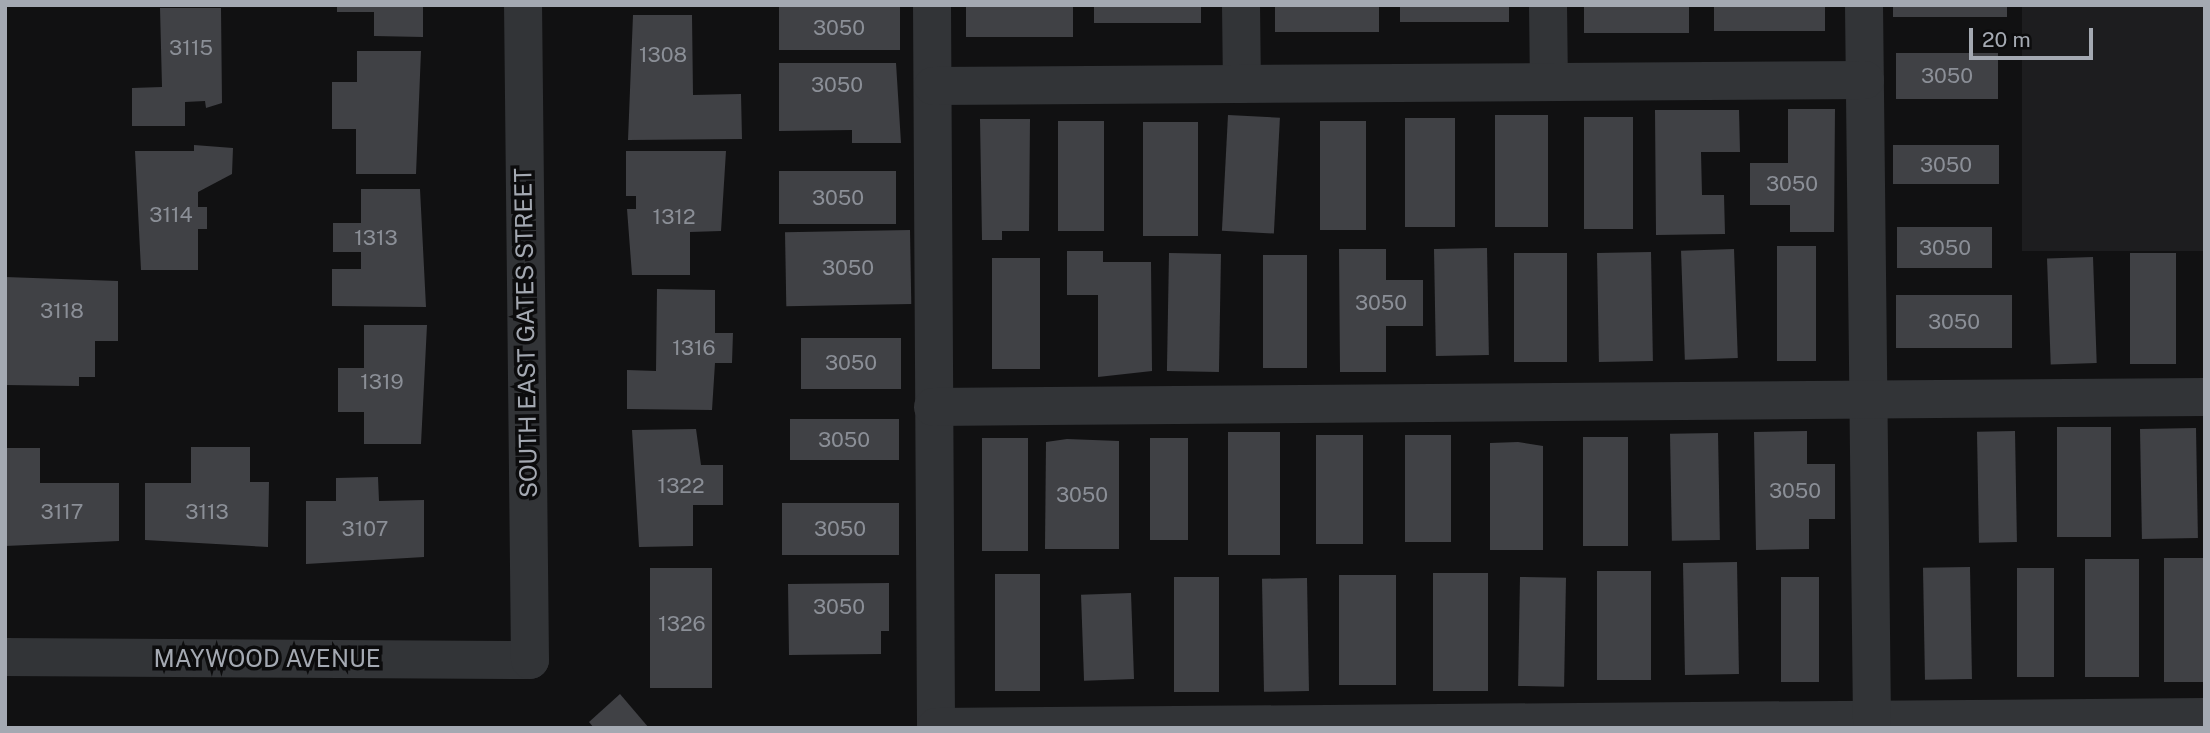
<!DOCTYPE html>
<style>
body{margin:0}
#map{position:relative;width:2210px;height:733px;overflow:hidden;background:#111112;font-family:"Public Sans",sans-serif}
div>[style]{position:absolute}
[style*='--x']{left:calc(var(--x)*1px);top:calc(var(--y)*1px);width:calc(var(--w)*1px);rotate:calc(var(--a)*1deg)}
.built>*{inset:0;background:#1d1d1f;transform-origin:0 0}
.building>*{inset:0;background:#404145;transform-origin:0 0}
.minor>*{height:38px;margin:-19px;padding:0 19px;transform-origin:19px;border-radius:19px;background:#323437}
span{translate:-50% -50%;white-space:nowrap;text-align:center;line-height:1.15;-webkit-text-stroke:7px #0c0c0d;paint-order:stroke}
.number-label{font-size:21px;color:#8b8f97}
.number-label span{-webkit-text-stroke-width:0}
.street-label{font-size:24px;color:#a4a9b2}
.frame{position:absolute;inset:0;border:7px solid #a4a9b2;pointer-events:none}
.scale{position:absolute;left:1969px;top:28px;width:124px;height:32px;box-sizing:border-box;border:4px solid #a4a9b2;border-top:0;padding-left:9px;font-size:21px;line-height:24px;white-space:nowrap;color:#a4a9b2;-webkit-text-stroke:5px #0c0c0d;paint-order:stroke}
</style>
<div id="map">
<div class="built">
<div style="left:2022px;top:5px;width:183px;height:246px"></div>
</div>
<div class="building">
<div style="clip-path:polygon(337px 5px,423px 5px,423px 37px,374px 36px,374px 12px,337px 12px)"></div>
<div style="left:779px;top:5px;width:121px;height:45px"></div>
<div style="left:966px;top:5px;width:107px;height:32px"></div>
<div style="left:1094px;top:5px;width:107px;height:18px"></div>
<div style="left:1275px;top:5px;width:104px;height:27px"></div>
<div style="left:1400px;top:5px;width:109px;height:17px"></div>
<div style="left:1584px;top:5px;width:105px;height:28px"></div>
<div style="left:1714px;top:5px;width:111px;height:26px"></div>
<div style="left:1893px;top:5px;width:114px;height:12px"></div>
<div style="clip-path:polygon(160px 8px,221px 8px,222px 103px,206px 108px,205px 101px,185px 102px,185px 126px,132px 126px,132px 88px,162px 87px)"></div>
<div style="clip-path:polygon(633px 15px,692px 15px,693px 95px,741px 94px,742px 139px,628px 140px)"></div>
<div style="clip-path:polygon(357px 51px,421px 51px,416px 174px,356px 174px,356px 129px,332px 129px,332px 82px,357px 82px)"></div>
<div style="left:1998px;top:53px;width:46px;height:102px;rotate:90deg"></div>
<div style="clip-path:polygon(779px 63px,896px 63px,901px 143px,852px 143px,852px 130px,779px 131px)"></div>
<div style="clip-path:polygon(1788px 109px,1835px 109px,1834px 232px,1790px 232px,1790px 205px,1750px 205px,1750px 163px,1788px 163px)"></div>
<div style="clip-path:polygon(1655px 110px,1739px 110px,1740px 152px,1701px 152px,1702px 195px,1724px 195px,1725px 234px,1656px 235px)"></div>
<div style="left:1228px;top:115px;width:52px;height:116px;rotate:3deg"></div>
<div style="left:1495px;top:115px;width:53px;height:112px"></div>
<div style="left:1584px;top:117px;width:49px;height:112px"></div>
<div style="left:1455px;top:118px;width:109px;height:50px;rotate:90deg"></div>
<div style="clip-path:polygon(980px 119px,1030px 119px,1029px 231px,1002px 231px,1002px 240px,982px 240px)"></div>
<div style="left:1058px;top:121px;width:46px;height:110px"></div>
<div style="left:1320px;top:121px;width:46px;height:109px"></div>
<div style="left:1198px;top:122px;width:114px;height:55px;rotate:90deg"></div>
<div style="clip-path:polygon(194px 145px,233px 148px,232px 174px,198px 192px,198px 207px,207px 207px,207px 229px,198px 229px,198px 270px,141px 270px,135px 151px,194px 151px)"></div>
<div style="left:1893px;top:145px;width:106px;height:39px"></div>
<div style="clip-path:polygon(626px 151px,726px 151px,721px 231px,690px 232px,690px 275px,632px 275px,627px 209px,636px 209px,636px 196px,626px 196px)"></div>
<div style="left:896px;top:171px;width:53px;height:117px;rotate:90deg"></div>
<div style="clip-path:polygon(361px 189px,420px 189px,426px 307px,332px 306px,332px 269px,361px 269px,361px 252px,333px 252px,333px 223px,361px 223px)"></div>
<div style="left:1897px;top:227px;width:95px;height:41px"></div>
<div style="left:910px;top:230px;width:74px;height:125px;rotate:89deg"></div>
<div style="left:1777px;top:246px;width:39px;height:115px"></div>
<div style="left:1487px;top:248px;width:107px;height:53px;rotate:89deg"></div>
<div style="clip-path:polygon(1339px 249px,1386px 249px,1386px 280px,1423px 280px,1423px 326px,1386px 326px,1386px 372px,1340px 372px)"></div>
<div style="left:1734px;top:249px;width:109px;height:53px;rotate:88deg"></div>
<div style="clip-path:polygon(1067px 251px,1103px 251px,1103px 262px,1151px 262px,1152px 371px,1098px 377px,1098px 295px,1067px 295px)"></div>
<div style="left:1651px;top:252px;width:109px;height:54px;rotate:89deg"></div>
<div style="left:1169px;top:253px;width:52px;height:118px;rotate:1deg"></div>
<div style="left:1514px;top:253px;width:53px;height:109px"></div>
<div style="left:2130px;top:253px;width:46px;height:111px"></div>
<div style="left:1263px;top:255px;width:44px;height:113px"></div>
<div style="left:2093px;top:257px;width:106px;height:46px;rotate:88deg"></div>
<div style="left:992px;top:258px;width:48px;height:111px"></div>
<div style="clip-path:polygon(5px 277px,118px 281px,118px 341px,95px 341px,95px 377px,79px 377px,79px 386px,5px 385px)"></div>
<div style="clip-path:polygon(657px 289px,715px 290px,715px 333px,733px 333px,732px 363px,715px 363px,712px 410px,627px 409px,627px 370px,656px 371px)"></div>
<div style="left:1896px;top:295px;width:116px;height:53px"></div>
<div style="clip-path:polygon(364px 325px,427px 325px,421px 444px,364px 444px,364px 412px,338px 412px,338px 368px,364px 368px)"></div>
<div style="left:801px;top:338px;width:100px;height:51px"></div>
<div style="left:790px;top:419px;width:109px;height:41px"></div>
<div style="left:2057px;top:427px;width:54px;height:110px"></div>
<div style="left:2196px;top:428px;width:110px;height:56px;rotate:89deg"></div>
<div style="clip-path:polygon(696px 429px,701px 465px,723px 465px,723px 505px,693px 505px,693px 546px,639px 547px,632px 430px)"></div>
<div style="clip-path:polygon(1807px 431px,1807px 464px,1835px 464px,1835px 519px,1809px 519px,1809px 549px,1756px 550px,1754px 432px)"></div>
<div style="left:2015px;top:431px;width:111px;height:38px;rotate:89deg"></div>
<div style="left:1228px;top:432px;width:52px;height:123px"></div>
<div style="left:1718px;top:433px;width:107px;height:48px;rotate:89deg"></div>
<div style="left:1316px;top:435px;width:47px;height:109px"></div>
<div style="left:1451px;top:435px;width:107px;height:46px;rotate:90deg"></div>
<div style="left:1583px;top:437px;width:45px;height:109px"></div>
<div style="left:982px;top:438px;width:46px;height:113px"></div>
<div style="left:1150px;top:438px;width:38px;height:102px"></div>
<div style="clip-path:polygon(1067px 439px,1119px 441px,1119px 549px,1045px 549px,1046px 442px)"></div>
<div style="clip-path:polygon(1518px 442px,1543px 446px,1543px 550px,1490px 550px,1490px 443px)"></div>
<div style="clip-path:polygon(191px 447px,250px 447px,250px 482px,269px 482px,268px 547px,145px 540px,145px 483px,191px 483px)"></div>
<div style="clip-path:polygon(5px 448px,40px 448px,40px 483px,119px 483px,119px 541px,5px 546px)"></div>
<div style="clip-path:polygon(378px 477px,379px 501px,424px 500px,424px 557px,306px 564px,306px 501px,336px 501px,336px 478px)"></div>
<div style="left:782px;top:503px;width:117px;height:52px"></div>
<div style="left:2164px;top:558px;width:41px;height:124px"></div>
<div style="left:2139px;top:559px;width:118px;height:54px;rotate:90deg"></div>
<div style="left:1737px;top:562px;width:112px;height:54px;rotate:89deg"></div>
<div style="left:1970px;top:567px;width:112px;height:47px;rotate:89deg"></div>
<div style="left:650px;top:568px;width:62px;height:120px"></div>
<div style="left:2017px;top:568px;width:37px;height:109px"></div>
<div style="left:1597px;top:571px;width:54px;height:109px"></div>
<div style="left:1488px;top:573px;width:118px;height:55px;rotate:90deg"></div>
<div style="left:995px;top:574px;width:45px;height:117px"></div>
<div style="left:1339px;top:575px;width:57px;height:110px"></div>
<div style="left:1219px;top:577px;width:115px;height:45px;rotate:90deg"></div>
<div style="left:1520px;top:577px;width:46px;height:109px;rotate:1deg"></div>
<div style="left:1781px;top:577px;width:38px;height:105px"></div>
<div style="left:1307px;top:578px;width:113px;height:45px;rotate:89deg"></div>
<div style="clip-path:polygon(889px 583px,889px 631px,881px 631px,881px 654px,789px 655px,788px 584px)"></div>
<div style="left:1131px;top:593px;width:86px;height:50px;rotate:88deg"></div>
<div style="clip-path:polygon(620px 694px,649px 728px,594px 728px,589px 722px)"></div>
</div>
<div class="minor">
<div style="--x:932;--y:5;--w:722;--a:89.68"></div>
<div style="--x:936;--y:727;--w:1269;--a:-0.45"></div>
<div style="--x:1241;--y:5;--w:79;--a:89.3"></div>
<div style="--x:1548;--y:5;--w:77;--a:89.3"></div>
<div style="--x:1864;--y:5;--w:715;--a:89.36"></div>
<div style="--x:933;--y:86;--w:932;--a:-0.37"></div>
<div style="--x:933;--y:407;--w:1272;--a:-0.45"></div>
<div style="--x:5;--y:657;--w:525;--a:0.33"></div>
<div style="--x:530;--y:660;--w:655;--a:-90.61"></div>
</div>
<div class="number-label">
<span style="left:839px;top:28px">3050</span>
<span style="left:191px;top:48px">3115</span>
<span style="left:663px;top:55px">1308</span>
<span style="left:1947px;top:76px">3050</span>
<span style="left:837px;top:85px">3050</span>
<span style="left:1946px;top:165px">3050</span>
<span style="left:1792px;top:184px">3050</span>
<span style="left:838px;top:198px">3050</span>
<span style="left:171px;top:215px">3114</span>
<span style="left:674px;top:217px">1312</span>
<span style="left:376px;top:238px">1313</span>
<span style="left:1945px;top:248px">3050</span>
<span style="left:848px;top:268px">3050</span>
<span style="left:1381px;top:303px">3050</span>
<span style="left:62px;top:311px">3118</span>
<span style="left:1954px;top:322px">3050</span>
<span style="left:694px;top:348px">1316</span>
<span style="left:851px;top:363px">3050</span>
<span style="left:382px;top:382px">1319</span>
<span style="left:844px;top:440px">3050</span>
<span style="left:681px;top:486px">1322</span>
<span style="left:1795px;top:491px">3050</span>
<span style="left:1082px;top:495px">3050</span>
<span style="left:62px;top:512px">3117</span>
<span style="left:207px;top:512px">3113</span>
<span style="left:365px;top:529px">3107</span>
<span style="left:840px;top:529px">3050</span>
<span style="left:839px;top:607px">3050</span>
<span style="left:682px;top:624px">1326</span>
</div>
<div class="street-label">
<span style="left:526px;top:333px;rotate:-91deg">SOUTH EAST GATES STREET</span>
<span style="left:267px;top:659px">MAYWOOD AVENUE</span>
</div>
<div class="frame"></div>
<div class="scale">20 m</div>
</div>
